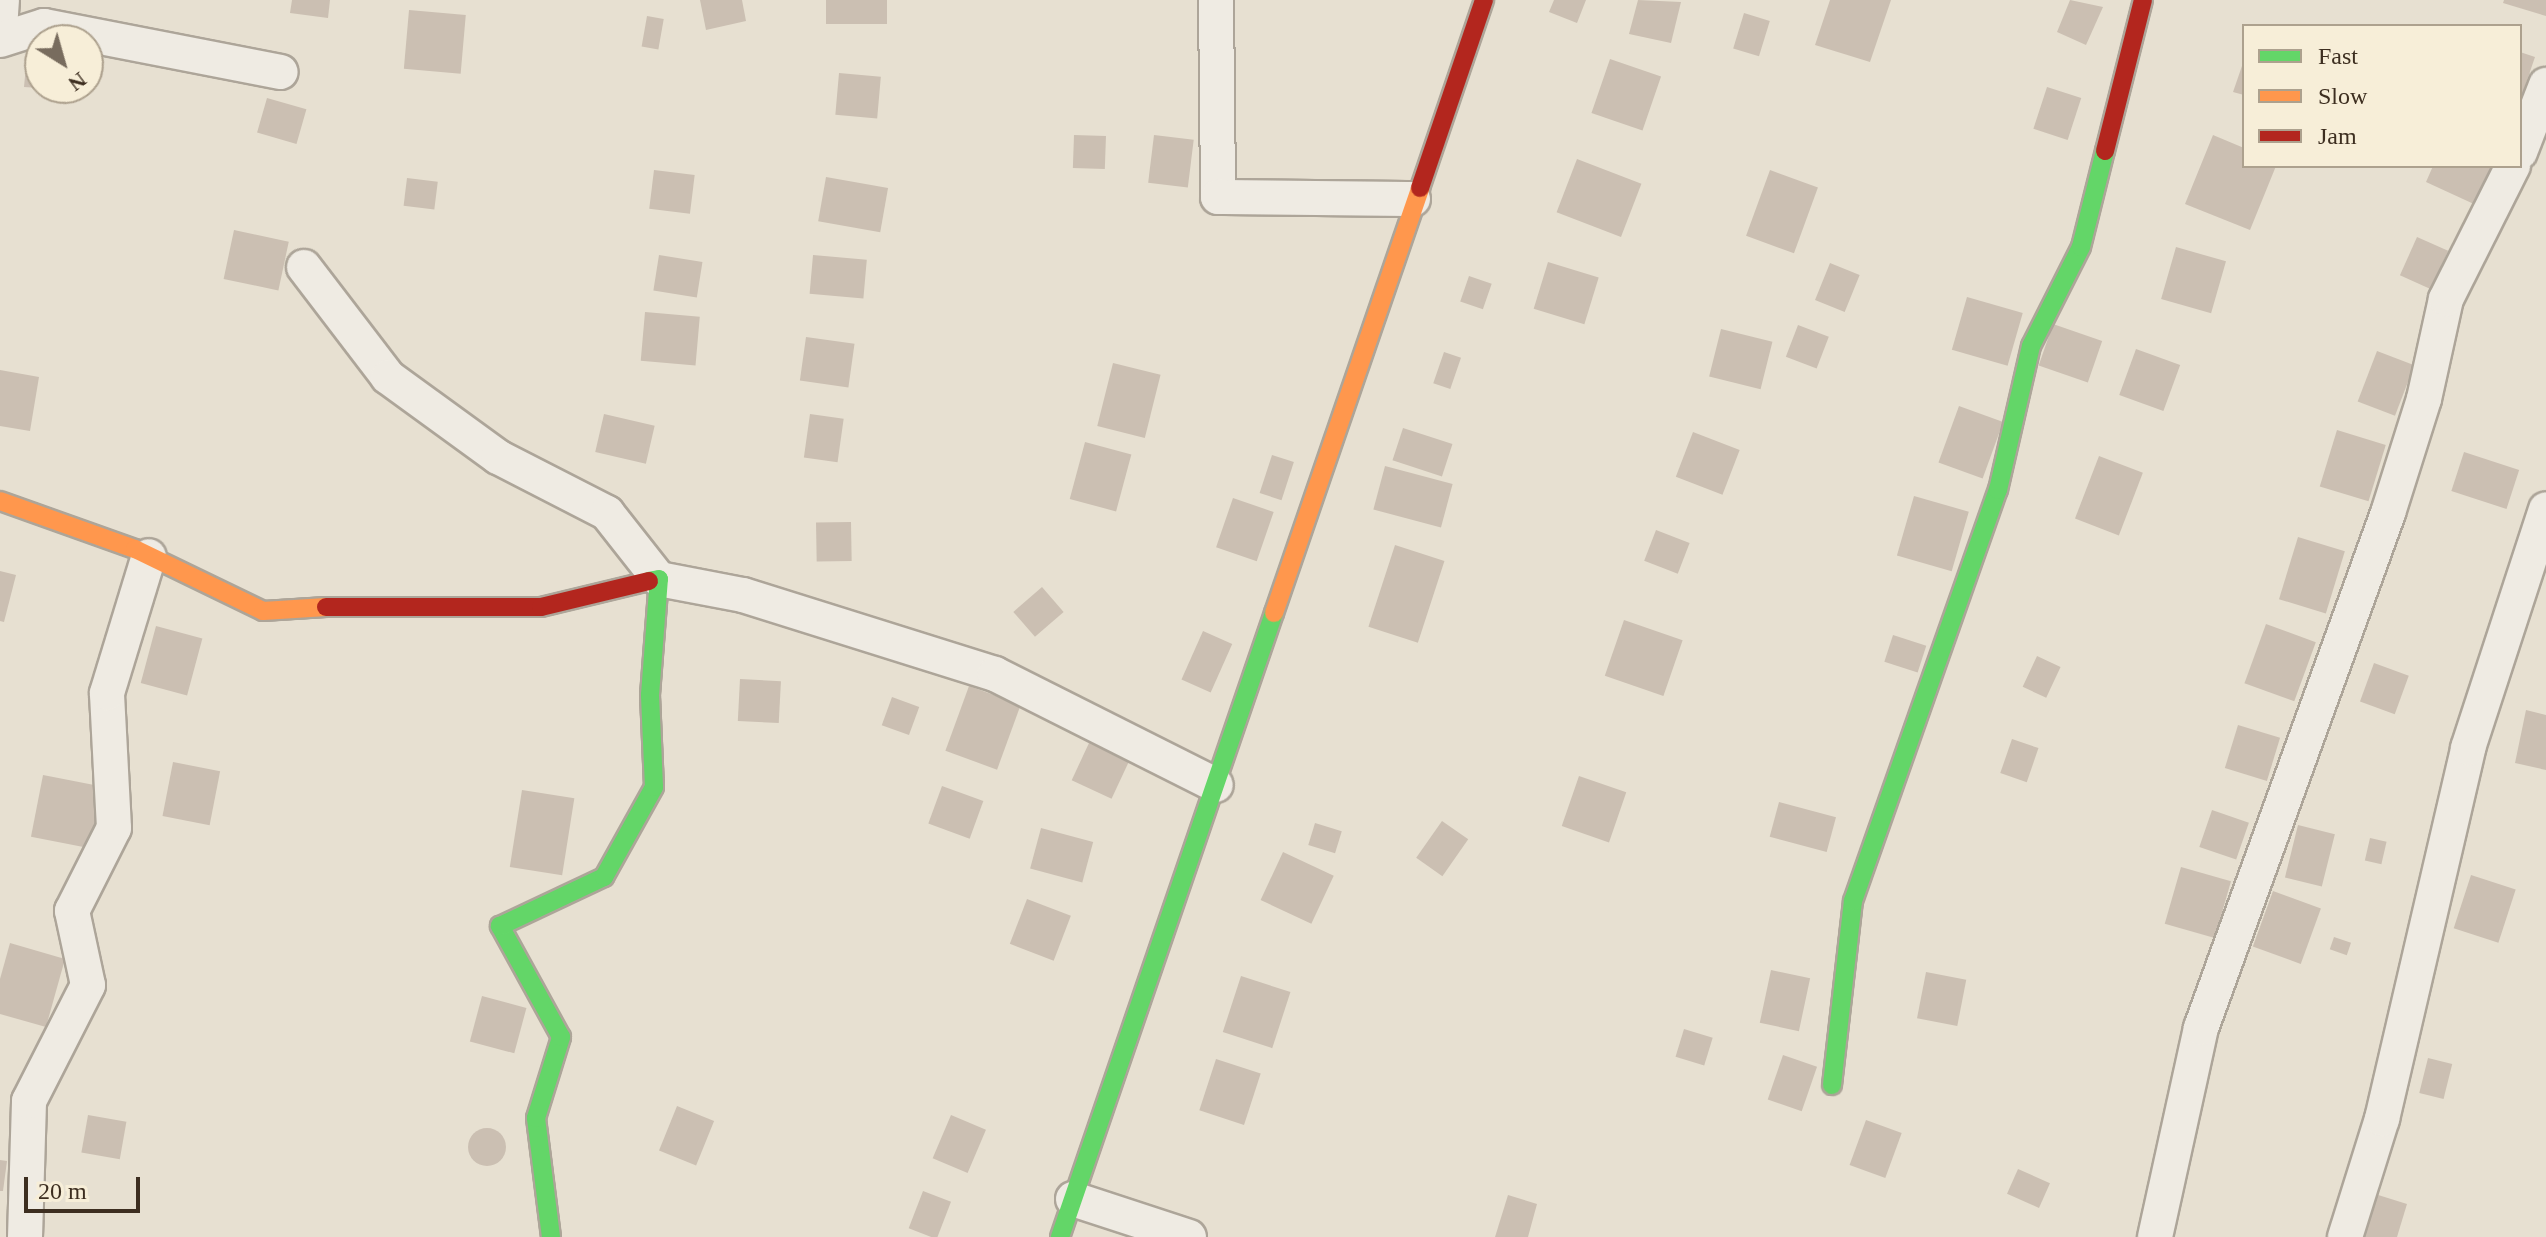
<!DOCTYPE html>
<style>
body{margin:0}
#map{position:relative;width:2546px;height:1237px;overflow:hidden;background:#e7e0d1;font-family:Georgia,serif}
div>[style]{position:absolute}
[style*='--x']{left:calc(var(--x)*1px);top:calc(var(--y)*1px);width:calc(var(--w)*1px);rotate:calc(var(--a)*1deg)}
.building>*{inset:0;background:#cbbfb2;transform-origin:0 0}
.round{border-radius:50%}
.roads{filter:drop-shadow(2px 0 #ada599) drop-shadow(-2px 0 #ada599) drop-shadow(0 2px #ada599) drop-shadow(0 -2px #ada599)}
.street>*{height:34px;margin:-17px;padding:0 17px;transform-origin:17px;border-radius:17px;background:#efebe3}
.fast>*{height:18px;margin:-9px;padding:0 9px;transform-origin:9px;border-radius:9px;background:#63d668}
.slow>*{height:18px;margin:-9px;padding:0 9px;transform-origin:9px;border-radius:9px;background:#ff974d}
.jam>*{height:18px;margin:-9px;padding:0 9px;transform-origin:9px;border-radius:9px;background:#b3261e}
span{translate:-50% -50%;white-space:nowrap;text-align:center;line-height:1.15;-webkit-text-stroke:8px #f7eed8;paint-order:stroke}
.legend{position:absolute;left:2242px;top:24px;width:280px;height:144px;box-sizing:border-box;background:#f7eed8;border:2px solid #ada18e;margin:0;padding:10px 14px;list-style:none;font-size:24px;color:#3d2e20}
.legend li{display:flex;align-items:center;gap:16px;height:40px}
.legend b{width:40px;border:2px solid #ada18e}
.north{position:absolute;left:24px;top:24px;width:80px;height:80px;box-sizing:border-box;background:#f7eed8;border:2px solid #ada18e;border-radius:50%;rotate:143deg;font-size:22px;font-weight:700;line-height:32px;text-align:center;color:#3d2e20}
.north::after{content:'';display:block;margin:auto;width:28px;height:36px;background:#786c5e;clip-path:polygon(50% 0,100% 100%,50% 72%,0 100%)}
.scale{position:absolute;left:24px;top:1177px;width:116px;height:36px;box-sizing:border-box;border:4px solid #3d2e20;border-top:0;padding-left:10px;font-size:24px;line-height:28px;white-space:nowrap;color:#3d2e20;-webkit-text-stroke:6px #f7eed8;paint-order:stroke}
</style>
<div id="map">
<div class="building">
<div style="clip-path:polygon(292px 0,330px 0,328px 18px,290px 13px)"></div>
<div style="clip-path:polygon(700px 0,742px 0,746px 21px,706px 30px)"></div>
<div style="left:826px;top:0;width:61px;height:24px"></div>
<div style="clip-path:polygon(1554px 0,1586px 0,1577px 23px,1549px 12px)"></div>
<div style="clip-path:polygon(1638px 0,1681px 2px,1671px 43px,1629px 34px)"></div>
<div style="clip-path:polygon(1830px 0,1891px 0,1870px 62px,1815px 45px)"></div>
<div style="clip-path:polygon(2070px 0,2103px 7px,2086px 45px,2057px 32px)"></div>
<div style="clip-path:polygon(2504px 0,2546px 0,2546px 16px,2503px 3px)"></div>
<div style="left:409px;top:10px;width:57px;height:59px;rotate:5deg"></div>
<div style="left:1744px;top:13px;width:27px;height:37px;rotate:17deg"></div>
<div style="left:647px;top:16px;width:17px;height:31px;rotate:10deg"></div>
<div style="clip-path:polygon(28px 44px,40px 45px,40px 88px,24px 87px)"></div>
<div style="clip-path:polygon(2520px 52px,2535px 57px,2521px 98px,2520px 98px)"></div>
<div style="left:1610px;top:59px;width:54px;height:57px;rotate:19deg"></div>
<div style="clip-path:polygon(2244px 60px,2244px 95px,2233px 92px)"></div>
<div style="left:839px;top:73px;width:42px;height:42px;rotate:5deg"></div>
<div style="left:2047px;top:87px;width:36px;height:44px;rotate:18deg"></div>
<div style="left:267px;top:98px;width:41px;height:36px;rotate:16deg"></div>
<div style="left:1074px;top:135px;width:32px;height:33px;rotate:2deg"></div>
<div style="left:1154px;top:135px;width:40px;height:48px;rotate:7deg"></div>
<div style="clip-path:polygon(2213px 135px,2244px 148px,2244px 166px,2276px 166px,2250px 230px,2185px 204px)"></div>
<div style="left:1577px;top:159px;width:69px;height:57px;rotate:21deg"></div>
<div style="clip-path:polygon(2433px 166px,2493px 166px,2476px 205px,2426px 182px)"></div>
<div style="left:654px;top:170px;width:41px;height:39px;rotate:7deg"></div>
<div style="left:1770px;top:170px;width:51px;height:70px;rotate:20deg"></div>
<div style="left:826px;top:177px;width:63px;height:45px;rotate:10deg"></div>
<div style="left:407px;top:178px;width:31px;height:28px;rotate:7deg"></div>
<div style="left:234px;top:230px;width:56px;height:50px;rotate:12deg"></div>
<div style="left:2417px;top:237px;width:34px;height:42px;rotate:24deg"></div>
<div style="left:2176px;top:247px;width:52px;height:54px;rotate:16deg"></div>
<div style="left:659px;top:255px;width:44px;height:36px;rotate:9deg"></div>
<div style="left:813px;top:255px;width:54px;height:39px;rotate:5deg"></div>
<div style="left:1548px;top:262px;width:53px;height:49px;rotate:17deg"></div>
<div style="left:1830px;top:263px;width:32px;height:40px;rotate:22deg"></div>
<div style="left:1469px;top:276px;width:24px;height:27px;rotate:19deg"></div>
<div style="left:1967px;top:297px;width:58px;height:55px;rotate:16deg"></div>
<div style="left:645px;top:312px;width:55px;height:49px;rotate:5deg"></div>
<div style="left:2053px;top:324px;width:52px;height:44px;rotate:19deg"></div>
<div style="left:1798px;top:325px;width:33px;height:34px;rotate:21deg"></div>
<div style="left:1721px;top:329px;width:53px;height:49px;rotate:14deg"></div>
<div style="left:806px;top:337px;width:49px;height:44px;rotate:8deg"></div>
<div style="left:2136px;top:349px;width:47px;height:49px;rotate:20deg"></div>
<div style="left:2377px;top:351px;width:40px;height:54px;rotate:21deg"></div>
<div style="left:1444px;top:352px;width:18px;height:33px;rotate:19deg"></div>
<div style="left:1113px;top:363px;width:49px;height:65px;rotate:14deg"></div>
<div style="clip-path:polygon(0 370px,39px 377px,30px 431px,0 426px)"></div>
<div style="left:1959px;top:406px;width:47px;height:60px;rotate:20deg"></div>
<div style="left:604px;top:414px;width:52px;height:39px;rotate:13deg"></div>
<div style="left:810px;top:414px;width:34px;height:44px;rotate:8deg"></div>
<div style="left:1403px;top:428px;width:52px;height:34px;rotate:18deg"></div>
<div style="left:2337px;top:430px;width:51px;height:59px;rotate:17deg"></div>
<div style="left:1693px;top:432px;width:50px;height:48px;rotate:21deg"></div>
<div style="left:1085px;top:442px;width:48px;height:59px;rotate:15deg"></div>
<div style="left:2464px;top:452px;width:58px;height:41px;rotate:18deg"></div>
<div style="left:1272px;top:455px;width:23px;height:40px;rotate:18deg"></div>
<div style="left:2099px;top:456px;width:47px;height:67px;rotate:21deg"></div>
<div style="left:1385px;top:466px;width:70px;height:45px;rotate:15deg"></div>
<div style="left:1914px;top:496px;width:57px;height:62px;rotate:16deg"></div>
<div style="left:1233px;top:498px;width:43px;height:52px;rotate:19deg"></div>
<div style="left:851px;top:522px;width:39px;height:35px;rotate:89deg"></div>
<div style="left:1656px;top:530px;width:36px;height:33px;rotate:21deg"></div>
<div style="left:2298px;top:537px;width:49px;height:65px;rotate:17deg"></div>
<div style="left:1395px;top:545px;width:52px;height:86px;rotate:18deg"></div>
<div style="clip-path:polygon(0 571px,16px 575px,4px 622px,0 621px)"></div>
<div style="left:1042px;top:587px;width:33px;height:38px;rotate:49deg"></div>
<div style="left:1624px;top:620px;width:62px;height:59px;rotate:19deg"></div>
<div style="left:2266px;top:624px;width:53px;height:63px;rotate:20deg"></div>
<div style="left:156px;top:626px;width:48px;height:59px;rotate:15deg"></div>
<div style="left:1203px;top:631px;width:32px;height:53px;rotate:24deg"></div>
<div style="left:1893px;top:635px;width:35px;height:28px;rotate:18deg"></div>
<div style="left:2037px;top:656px;width:26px;height:34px;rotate:25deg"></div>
<div style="left:2374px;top:663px;width:37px;height:41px;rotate:20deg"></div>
<div style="left:740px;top:679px;width:41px;height:42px;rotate:3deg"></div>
<div style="left:969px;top:686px;width:55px;height:69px;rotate:20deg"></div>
<div style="left:892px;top:697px;width:29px;height:30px;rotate:20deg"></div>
<div style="clip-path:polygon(2526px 710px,2546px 715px,2546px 770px,2515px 763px)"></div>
<div style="left:2238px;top:725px;width:44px;height:45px;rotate:17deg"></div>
<div style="left:2012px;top:739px;width:28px;height:36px;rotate:19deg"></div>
<div style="left:1089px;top:743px;width:44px;height:41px;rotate:25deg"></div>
<div style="left:173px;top:762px;width:48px;height:55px;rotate:11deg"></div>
<div style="left:43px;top:775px;width:60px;height:63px;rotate:11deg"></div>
<div style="left:1579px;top:776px;width:50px;height:53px;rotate:19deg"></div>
<div style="left:942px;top:786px;width:44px;height:40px;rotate:20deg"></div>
<div style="left:522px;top:790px;width:53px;height:78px;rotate:9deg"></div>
<div style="left:1779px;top:802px;width:59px;height:36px;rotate:15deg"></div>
<div style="left:2212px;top:810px;width:39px;height:39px;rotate:19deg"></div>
<div style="left:1442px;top:821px;width:32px;height:45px;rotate:35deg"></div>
<div style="left:1315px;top:823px;width:28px;height:23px;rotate:17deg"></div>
<div style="left:2298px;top:825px;width:38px;height:54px;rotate:14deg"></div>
<div style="left:1041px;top:828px;width:54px;height:42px;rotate:15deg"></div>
<div style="left:2370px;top:838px;width:17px;height:23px;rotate:13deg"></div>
<div style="left:1283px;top:852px;width:56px;height:53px;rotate:25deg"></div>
<div style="left:2181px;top:867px;width:52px;height:59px;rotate:16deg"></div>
<div style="left:2471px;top:875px;width:47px;height:56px;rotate:18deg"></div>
<div style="left:2273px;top:891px;width:51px;height:59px;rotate:20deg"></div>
<div style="left:1027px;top:899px;width:47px;height:48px;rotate:21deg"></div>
<div style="left:2334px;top:937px;width:18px;height:13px;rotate:19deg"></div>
<div style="clip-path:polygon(10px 943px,65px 959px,46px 1027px,0 1014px,0 979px)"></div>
<div style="left:1771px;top:970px;width:40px;height:54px;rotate:12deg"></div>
<div style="left:1926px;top:972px;width:41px;height:47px;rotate:11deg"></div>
<div style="left:1241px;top:976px;width:52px;height:59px;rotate:18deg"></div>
<div style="left:482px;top:996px;width:46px;height:47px;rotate:15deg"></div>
<div style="left:1684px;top:1029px;width:30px;height:29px;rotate:17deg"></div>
<div style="left:1783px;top:1055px;width:36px;height:47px;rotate:19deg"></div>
<div style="left:2428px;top:1058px;width:25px;height:36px;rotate:14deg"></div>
<div style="left:1216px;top:1059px;width:47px;height:54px;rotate:18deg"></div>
<div style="left:677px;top:1106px;width:40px;height:48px;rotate:22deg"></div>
<div style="left:88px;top:1115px;width:39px;height:38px;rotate:10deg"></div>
<div style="left:951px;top:1115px;width:38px;height:47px;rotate:23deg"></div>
<div style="left:1866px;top:1120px;width:38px;height:48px;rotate:20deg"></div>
<div class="round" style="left:468px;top:1128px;width:38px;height:38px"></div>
<div style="clip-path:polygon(0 1160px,7px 1161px,3px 1191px,0 1191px)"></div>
<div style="left:2018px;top:1169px;width:35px;height:27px;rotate:24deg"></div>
<div style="left:923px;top:1191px;width:30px;height:40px;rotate:21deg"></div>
<div style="clip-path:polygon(2375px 1194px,2407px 1204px,2397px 1237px,2361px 1237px)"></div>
<div style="clip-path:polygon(1508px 1195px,1537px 1204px,1528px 1237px,1495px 1237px)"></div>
</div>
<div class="roads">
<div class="street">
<div style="--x:1216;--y:0;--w:197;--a:89.4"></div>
<div style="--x:1218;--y:197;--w:195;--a:0.6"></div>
<div style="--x:0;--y:28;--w:28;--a:-86"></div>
<div style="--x:0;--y:40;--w:46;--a:-17.7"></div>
<div style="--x:44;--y:26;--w:241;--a:11"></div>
<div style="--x:2520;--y:152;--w:72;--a:-68.8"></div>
<div style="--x:304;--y:267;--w:138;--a:52.6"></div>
<div style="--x:388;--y:377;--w:136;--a:36"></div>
<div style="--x:498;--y:457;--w:123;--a:27.2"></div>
<div style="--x:607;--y:513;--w:84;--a:51.8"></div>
<div style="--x:659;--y:579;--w:86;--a:10.8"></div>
<div style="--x:743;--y:595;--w:264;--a:17.4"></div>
<div style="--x:995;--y:674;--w:247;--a:26.7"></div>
<div style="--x:1073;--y:1199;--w:122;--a:18.1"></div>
<div style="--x:25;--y:1237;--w:136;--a:-88.3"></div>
<div style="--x:29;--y:1101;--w:130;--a:-63"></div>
<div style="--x:88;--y:985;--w:76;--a:-102.2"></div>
<div style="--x:72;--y:911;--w:93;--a:-63.2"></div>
<div style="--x:114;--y:828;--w:135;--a:-93"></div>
<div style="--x:107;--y:693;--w:143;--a:-73"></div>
<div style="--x:2155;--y:1237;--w:214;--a:-77.6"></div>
<div style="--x:2201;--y:1028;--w:548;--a:-70.04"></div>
<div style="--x:2388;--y:513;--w:120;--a:-72.5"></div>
<div style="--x:2424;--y:399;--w:102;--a:-77.6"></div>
<div style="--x:2446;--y:299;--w:149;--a:-63.3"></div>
<div style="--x:2345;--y:1237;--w:124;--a:-72.6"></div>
<div style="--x:2382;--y:1119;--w:381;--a:-76.9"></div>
<div style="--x:2468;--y:748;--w:251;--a:-71.9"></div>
</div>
<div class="fast">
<div style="--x:1832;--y:1085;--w:185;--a:-83.5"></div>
<div style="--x:1853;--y:901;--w:436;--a:-70.6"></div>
<div style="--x:1998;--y:490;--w:148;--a:-77.1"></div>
<div style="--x:2031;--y:346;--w:111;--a:-63.2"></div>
<div style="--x:2081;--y:247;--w:99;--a:-76"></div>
<div style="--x:551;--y:1237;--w:120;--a:-97.2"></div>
<div style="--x:536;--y:1118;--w:85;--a:-72.8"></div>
<div style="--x:561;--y:1037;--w:127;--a:-118.8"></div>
<div style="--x:500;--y:926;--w:115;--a:-25.2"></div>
<div style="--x:604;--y:877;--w:103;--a:-60.9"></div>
<div style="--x:654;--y:787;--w:92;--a:-92.5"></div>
<div style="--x:650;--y:695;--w:116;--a:-85.6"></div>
<div style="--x:659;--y:579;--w:10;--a:169"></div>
<div style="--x:1060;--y:1237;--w:660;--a:-71.07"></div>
</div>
<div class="slow">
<div style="--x:0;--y:501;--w:143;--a:19.6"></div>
<div style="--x:135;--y:549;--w:142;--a:25.8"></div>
<div style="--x:263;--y:611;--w:63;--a:-3.6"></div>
<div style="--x:1274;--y:613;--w:449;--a:-71"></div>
</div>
<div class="jam">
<div style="--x:2105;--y:151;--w:156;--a:-75.9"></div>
<div style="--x:1420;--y:188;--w:199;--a:-71.2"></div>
<div style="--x:326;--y:607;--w:215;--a:0"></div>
<div style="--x:541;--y:607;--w:111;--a:-13.5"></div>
</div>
</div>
<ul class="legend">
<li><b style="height:10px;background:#63d668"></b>Fast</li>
<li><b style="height:10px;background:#ff974d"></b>Slow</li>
<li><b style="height:10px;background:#b3261e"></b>Jam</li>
</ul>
<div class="north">N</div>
<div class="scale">20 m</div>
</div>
